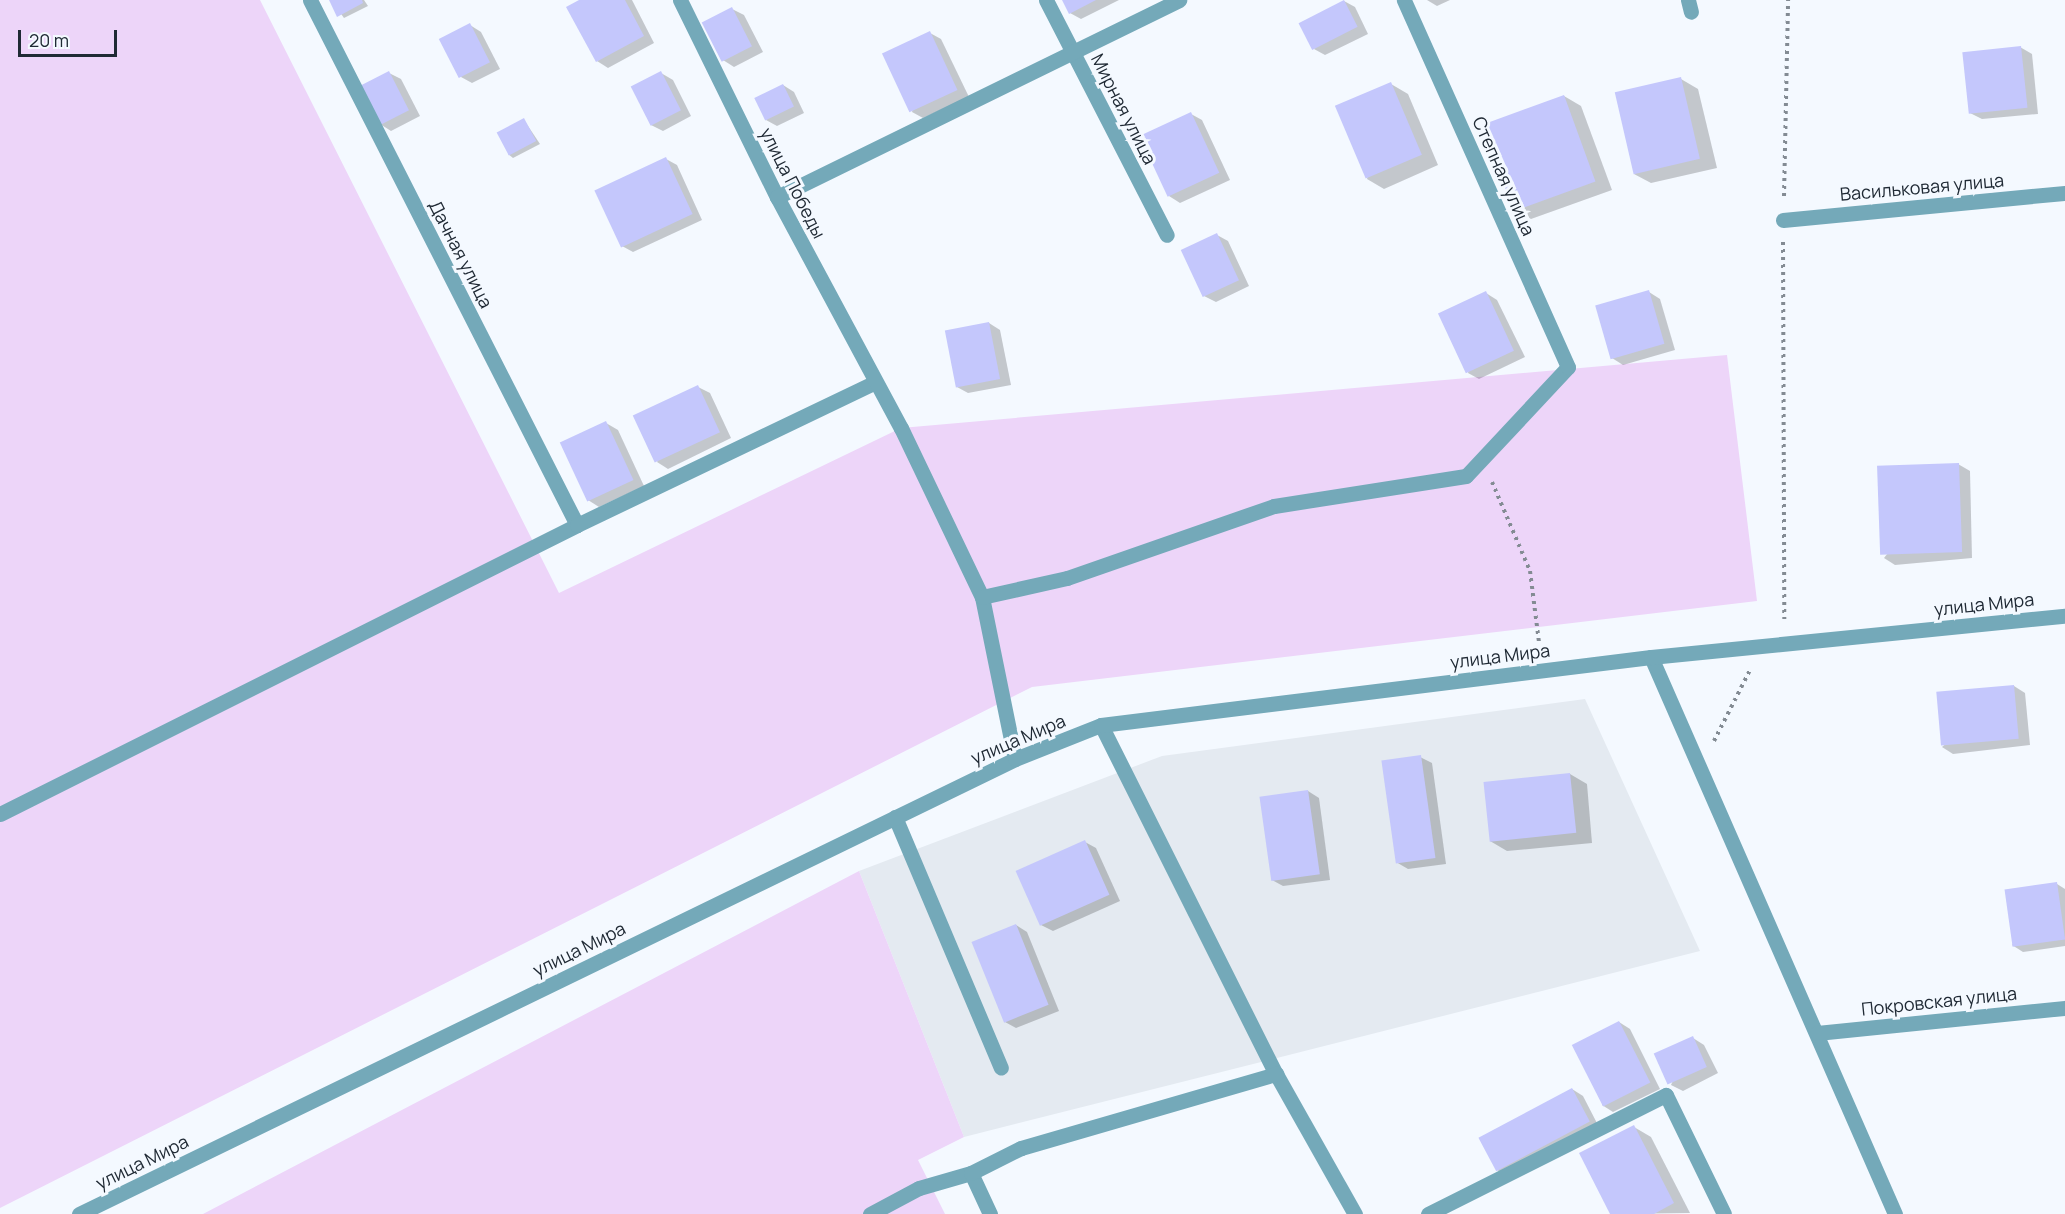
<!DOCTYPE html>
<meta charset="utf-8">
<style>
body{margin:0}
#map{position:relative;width:2065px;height:1214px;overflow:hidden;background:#f4f9ff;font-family:Manrope,sans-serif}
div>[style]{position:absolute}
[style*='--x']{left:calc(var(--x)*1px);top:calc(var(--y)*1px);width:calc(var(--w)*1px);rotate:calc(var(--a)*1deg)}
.built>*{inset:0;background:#e4eaf1}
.green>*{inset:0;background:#edd5f9}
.shadow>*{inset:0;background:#0003}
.building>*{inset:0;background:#c4c7fc;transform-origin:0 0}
.path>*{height:4px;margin-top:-2px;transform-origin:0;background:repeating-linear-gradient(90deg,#838b93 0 3px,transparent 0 7.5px)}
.lane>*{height:15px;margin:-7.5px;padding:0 7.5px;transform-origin:7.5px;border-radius:7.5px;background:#74a9b9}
.street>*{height:15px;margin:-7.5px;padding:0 7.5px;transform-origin:7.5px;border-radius:7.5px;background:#74a9b9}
span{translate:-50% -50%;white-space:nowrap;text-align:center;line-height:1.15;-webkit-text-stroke:6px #f4f9ff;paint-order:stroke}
.street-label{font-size:18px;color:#202a35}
.scale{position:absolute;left:18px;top:30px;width:99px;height:27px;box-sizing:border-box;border:3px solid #202a35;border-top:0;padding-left:8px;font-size:18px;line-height:21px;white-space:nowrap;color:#202a35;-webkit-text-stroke:4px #f4f9ff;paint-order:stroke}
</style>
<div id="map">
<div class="built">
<div style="clip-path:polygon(1585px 699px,1700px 951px,964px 1137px,859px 871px,1162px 756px)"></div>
</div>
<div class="green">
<div style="clip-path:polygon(0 0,260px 0,559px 593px,901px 428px,1727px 355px,1757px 601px,1032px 687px,0 1208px)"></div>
<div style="clip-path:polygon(859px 871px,964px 1137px,918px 1160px,945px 1214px,203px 1214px)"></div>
</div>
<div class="shadow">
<div style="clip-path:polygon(331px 0,364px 0,368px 6px,344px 18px)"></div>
<div style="clip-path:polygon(582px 0,632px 0,654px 43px,608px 68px,597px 61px)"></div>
<div style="clip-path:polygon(1064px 0,1119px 0,1081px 19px,1070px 13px)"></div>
<div style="clip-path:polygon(1427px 0,1450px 0,1437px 6px)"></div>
<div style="clip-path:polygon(1344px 1px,1355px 7px,1368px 34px,1325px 55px,1314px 49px)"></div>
<div style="clip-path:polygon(732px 9px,744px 15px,763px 52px,734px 67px,723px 60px)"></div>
<div style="clip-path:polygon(470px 25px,481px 32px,500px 69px,472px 83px,461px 77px)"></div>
<div style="clip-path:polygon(930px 33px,941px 39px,969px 97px,923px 118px,912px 112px)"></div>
<div style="clip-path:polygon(2020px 47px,2032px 54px,2038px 114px,1982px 119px,1970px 113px)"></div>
<div style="clip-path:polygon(389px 73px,401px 79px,420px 116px,391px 131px,380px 124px)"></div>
<div style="clip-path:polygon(661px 73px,673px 80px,691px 116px,663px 131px,651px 125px)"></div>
<div style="clip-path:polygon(1681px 79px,1698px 89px,1717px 168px,1651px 183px,1634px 174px)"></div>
<div style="clip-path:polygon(1391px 84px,1408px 94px,1438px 165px,1384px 189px,1367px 179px)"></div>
<div style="clip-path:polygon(783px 85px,794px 92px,804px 113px,777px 126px,766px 120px)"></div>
<div style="clip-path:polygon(1564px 96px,1581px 106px,1612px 190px,1531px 219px,1514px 209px)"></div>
<div style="clip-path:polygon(1191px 114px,1202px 120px,1230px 180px,1180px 203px,1169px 196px)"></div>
<div style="clip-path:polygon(524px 120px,540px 144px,513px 158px,508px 154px)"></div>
<div style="clip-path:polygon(666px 159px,677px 165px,702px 220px,633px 252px,622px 246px)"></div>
<div style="clip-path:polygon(1217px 235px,1228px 241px,1249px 286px,1216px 302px,1204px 296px)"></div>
<div style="clip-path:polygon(1649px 292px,1660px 299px,1675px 350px,1623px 365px,1612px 358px)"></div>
<div style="clip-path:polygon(1486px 293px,1497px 300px,1525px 357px,1479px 379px,1468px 373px)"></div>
<div style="clip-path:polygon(989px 323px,1000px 330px,1011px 385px,968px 393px,957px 387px)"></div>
<div style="clip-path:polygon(698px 387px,710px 393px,731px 438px,668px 469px,657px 462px)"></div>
<div style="clip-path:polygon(606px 423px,618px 430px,644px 486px,599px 507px,588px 500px)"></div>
<div style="clip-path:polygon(1958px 464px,1970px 471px,1972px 558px,1895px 565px,1884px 558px)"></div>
<div style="clip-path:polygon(2014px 686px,2025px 693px,2030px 745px,1953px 754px,1942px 747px)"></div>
<div style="clip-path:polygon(1420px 757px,1432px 763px,1446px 864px,1408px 869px,1396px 862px)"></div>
<div style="clip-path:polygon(1570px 774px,1587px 784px,1592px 843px,1507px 851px,1490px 841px)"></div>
<div style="clip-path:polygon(1308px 791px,1319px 798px,1330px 880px,1283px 886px,1272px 880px)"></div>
<div style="clip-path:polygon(1085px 842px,1096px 848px,1120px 901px,1053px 931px,1041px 925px)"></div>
<div style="clip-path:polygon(2057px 884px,2065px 889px,2065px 946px,2023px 952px,2012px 945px)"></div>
<div style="clip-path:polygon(1016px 925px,1027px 932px,1059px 1011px,1016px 1028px,1005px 1022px)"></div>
<div style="clip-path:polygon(1619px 1022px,1630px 1029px,1660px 1089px,1613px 1112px,1602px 1105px)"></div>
<div style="clip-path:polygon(1693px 1038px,1704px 1045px,1718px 1073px,1683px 1091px,1671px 1085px)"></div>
<div style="clip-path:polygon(1572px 1089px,1583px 1096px,1600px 1129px,1509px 1177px,1497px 1170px)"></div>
<div style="clip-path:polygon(1634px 1127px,1651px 1137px,1690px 1213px,1612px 1214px)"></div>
</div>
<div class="building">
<div style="clip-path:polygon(329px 0,362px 0,363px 3px,337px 17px)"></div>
<div style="clip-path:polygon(579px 0,625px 0,644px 36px,596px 62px,566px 7px)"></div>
<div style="clip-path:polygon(1062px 0,1096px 0,1069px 14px)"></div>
<div style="left:1344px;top:0;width:30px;height:51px;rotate:63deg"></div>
<div style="left:732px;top:7px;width:44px;height:34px;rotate:63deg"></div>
<div style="left:470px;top:23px;width:44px;height:35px;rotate:63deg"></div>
<div style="left:930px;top:31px;width:65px;height:53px;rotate:65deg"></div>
<div style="left:2021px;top:46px;width:62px;height:59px;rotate:84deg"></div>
<div style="left:389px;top:71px;width:44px;height:34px;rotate:63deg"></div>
<div style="left:661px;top:71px;width:44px;height:34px;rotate:63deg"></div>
<div style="left:1681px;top:77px;width:84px;height:68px;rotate:77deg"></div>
<div style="left:1391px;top:82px;width:79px;height:61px;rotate:67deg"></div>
<div style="left:783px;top:84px;width:25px;height:32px;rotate:64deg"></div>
<div style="left:1564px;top:95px;width:92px;height:87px;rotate:70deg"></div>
<div style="left:1191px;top:112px;width:67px;height:57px;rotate:65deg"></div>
<div style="left:524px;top:118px;width:26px;height:31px;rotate:62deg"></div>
<div style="left:666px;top:157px;width:63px;height:79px;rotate:65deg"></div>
<div style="left:1217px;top:233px;width:52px;height:40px;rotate:65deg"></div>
<div style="left:1649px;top:290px;width:56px;height:56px;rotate:74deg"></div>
<div style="left:1486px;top:291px;width:66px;height:53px;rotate:65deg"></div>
<div style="left:989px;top:322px;width:58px;height:45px;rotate:79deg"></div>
<div style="left:698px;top:385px;width:52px;height:72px;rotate:65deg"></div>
<div style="left:606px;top:421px;width:65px;height:51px;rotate:65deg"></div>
<div style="left:1959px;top:463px;width:89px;height:82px;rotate:88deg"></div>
<div style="left:2014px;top:685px;width:54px;height:78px;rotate:85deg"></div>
<div style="left:1421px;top:755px;width:104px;height:40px;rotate:82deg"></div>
<div style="left:1570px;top:773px;width:60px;height:87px;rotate:84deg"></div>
<div style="left:1308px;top:790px;width:85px;height:49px;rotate:82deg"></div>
<div style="left:1085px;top:840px;width:60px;height:76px;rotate:66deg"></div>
<div style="left:2057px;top:882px;width:58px;height:53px;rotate:82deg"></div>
<div style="left:1016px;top:924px;width:87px;height:48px;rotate:68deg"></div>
<div style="left:1619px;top:1021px;width:69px;height:53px;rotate:63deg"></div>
<div style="left:1693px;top:1036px;width:34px;height:43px;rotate:66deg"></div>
<div style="left:1572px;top:1088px;width:38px;height:106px;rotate:62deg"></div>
<div style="clip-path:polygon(1634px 1125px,1674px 1203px,1654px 1214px,1610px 1214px,1579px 1153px)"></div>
</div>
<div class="path">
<div style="--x:1784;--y:196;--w:196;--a:-88.8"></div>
<div style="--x:1783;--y:242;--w:377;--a:89.8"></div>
<div style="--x:1492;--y:482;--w:97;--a:66.9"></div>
<div style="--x:1530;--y:571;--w:72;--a:82.8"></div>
<div style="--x:1714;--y:741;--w:80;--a:-63.1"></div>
</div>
<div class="lane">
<div style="--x:0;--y:814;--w:645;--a:-26.6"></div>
<div style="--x:895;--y:817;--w:272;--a:67.1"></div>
<div style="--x:870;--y:1214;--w:55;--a:-28"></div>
<div style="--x:919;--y:1188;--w:54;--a:-16.1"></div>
</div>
<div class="street">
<div style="--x:310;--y:0;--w:589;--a:63.04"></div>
<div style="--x:577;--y:525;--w:331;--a:-25.6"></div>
<div style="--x:680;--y:0;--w:220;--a:63.8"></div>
<div style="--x:777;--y:197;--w:262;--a:61.8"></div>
<div style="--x:901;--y:428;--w:187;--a:64.4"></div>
<div style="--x:982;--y:597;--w:165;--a:78.5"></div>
<div style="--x:1046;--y:0;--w:264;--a:62.8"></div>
<div style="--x:1688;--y:0;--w:12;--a:76"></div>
<div style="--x:777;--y:197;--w:448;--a:-26.1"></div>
<div style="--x:1783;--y:220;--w:283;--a:-5.5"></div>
<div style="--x:982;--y:597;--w:87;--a:-12.6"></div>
<div style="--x:1067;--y:578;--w:219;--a:-19.2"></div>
<div style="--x:1274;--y:506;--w:194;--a:-8.9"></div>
<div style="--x:1466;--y:476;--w:149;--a:-46.9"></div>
<div style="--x:1568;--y:367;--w:402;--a:-114.1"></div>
<div style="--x:1651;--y:657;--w:608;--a:66.34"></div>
<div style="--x:1101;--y:725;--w:390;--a:63.4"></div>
<div style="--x:1276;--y:1074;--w:161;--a:60.6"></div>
<div style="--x:1817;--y:1033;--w:249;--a:-5.8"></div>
<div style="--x:79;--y:1214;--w:1041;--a:-25.92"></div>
<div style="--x:1015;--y:759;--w:92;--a:-21.6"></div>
<div style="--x:1101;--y:725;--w:554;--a:-7.05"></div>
<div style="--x:1651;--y:657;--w:416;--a:-5.7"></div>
<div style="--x:990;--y:1214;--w:45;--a:-114.9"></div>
<div style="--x:971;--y:1173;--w:56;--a:-26.6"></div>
<div style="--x:1021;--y:1148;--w:266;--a:-16.2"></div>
<div style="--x:1428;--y:1214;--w:266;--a:-26.6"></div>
<div style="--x:1666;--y:1095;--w:132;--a:64"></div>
</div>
<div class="street-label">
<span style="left:1124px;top:109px;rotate:63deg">Мирная улица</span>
<span style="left:1504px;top:176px;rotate:66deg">Степная улица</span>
<span style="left:793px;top:183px;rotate:63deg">улица Победы</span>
<span style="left:1922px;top:187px;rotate:-5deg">Васильковая улица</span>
<span style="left:461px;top:254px;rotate:63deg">Дачная улица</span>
<span style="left:1984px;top:604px;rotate:-6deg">улица Мира</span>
<span style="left:1500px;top:656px;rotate:-7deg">улица Мира</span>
<span style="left:1018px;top:739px;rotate:-23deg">улица Мира</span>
<span style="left:579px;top:949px;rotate:-26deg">улица Мира</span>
<span style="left:1939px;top:1001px;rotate:-6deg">Покровская улица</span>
<span style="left:142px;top:1162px;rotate:-26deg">улица Мира</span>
</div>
<div class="scale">20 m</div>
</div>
